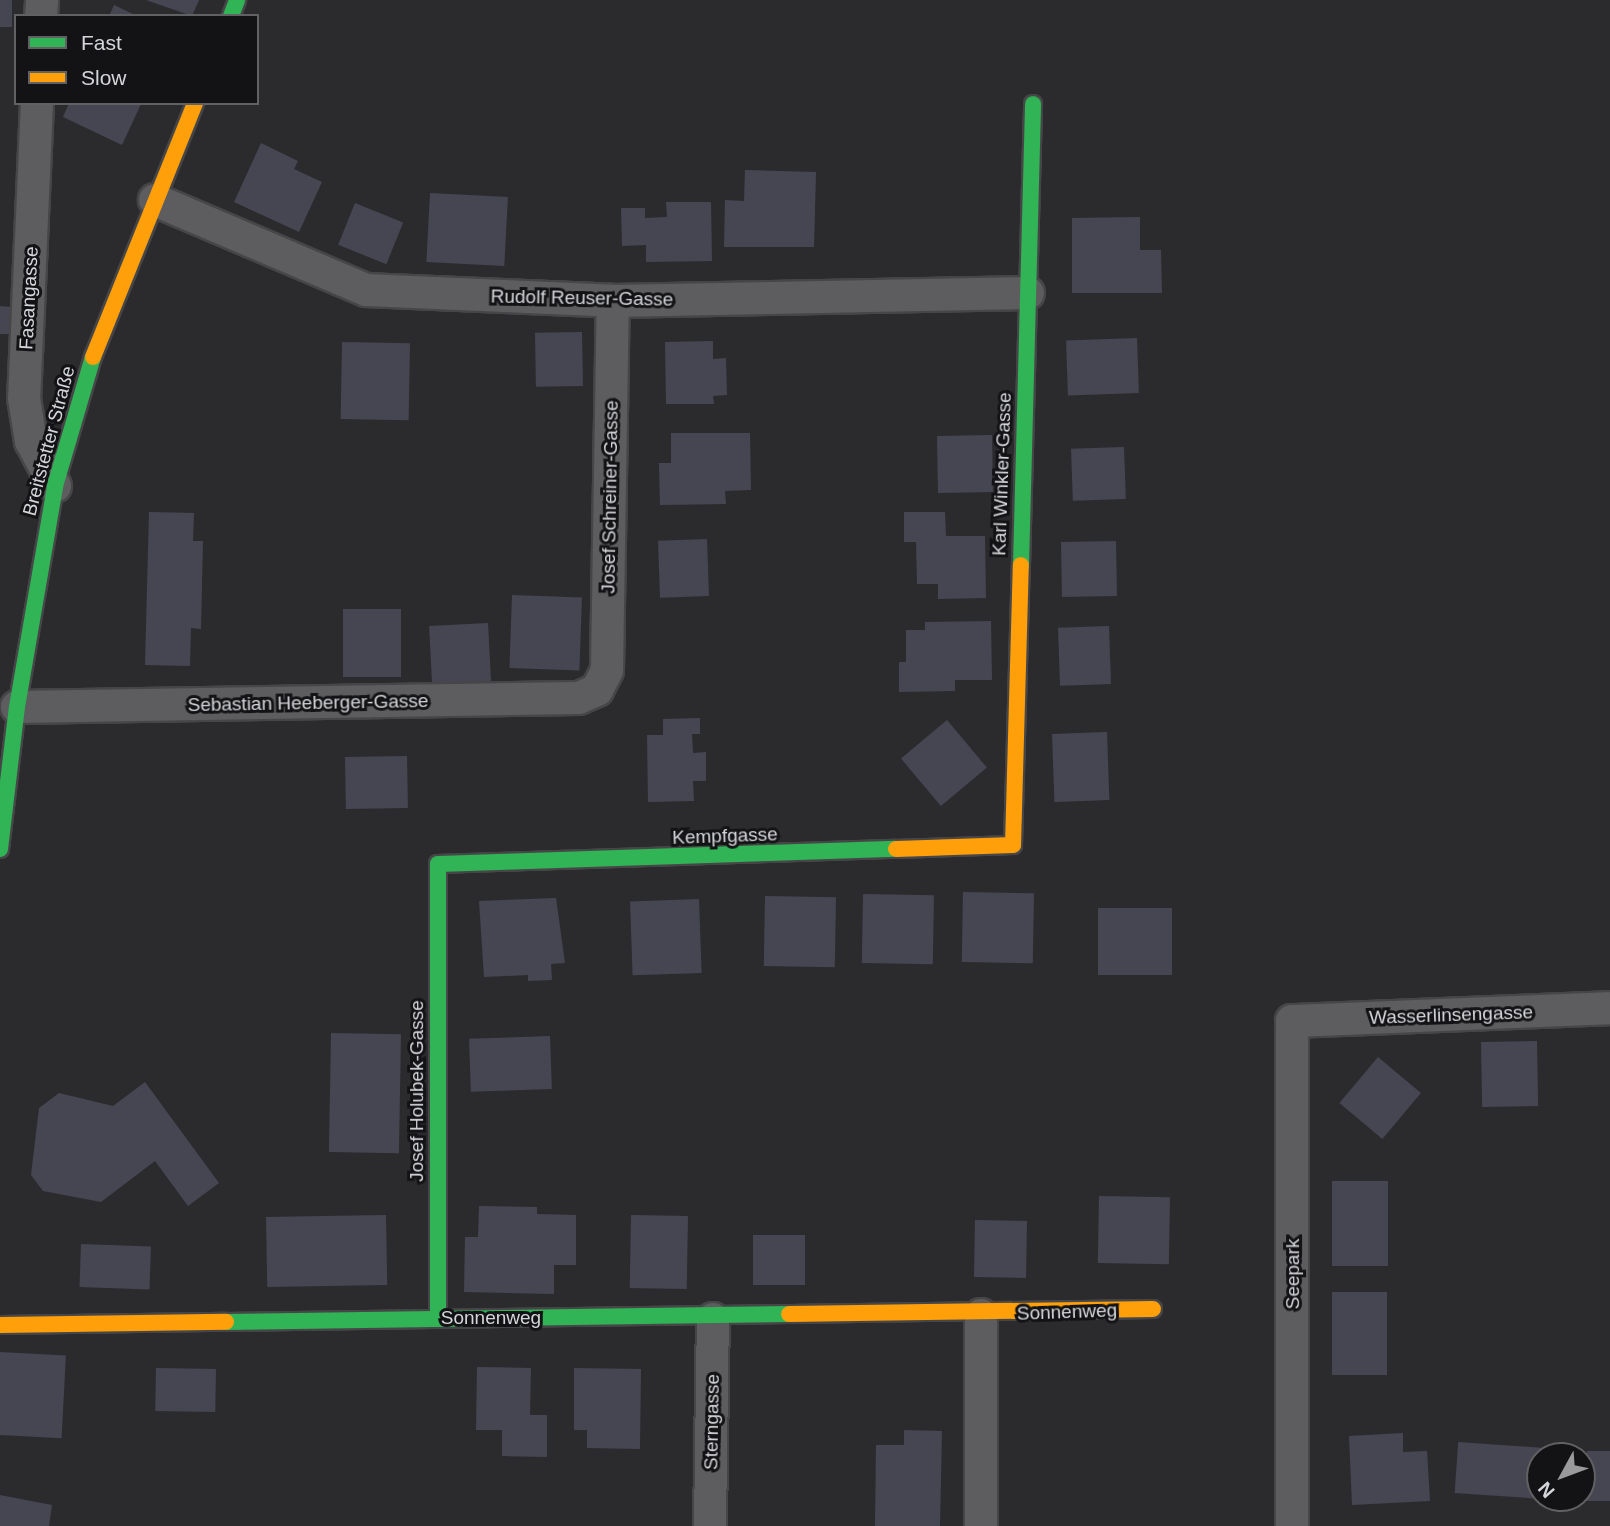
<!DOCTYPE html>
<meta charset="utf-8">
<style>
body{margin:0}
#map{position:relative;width:1610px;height:1526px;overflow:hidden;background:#2b2b2e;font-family:Helvetica,sans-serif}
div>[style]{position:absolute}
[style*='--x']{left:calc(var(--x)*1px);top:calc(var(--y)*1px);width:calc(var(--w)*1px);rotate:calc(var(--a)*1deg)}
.building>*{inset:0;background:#464653;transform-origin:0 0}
.roads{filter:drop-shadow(2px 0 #464649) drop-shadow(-2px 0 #464649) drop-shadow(0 2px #464649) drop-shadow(0 -2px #464649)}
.street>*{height:32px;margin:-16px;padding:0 16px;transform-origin:16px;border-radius:16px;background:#5d5d5f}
.fast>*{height:16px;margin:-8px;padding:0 8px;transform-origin:8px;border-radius:8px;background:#30b455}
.slow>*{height:16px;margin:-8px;padding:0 8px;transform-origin:8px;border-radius:8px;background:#ff9f0a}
span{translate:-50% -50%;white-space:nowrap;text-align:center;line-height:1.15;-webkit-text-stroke:6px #131315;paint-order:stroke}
.street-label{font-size:19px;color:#d5d6d9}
.legend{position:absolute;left:14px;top:14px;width:245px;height:91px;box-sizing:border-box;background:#131315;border:2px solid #616163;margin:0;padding:9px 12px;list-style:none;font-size:21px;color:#d5d6d9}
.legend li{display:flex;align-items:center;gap:14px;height:35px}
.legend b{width:35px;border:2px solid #616163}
.north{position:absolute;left:1526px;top:1442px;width:70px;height:70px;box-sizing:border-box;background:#131315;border:2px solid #616163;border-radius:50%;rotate:229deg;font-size:19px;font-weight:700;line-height:28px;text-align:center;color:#d5d6d9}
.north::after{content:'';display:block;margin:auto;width:24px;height:32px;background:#9a9a9d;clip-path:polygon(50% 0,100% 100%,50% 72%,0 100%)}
</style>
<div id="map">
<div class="building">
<div style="left:0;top:0;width:12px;height:27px"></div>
<div style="clip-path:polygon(146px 0,199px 0,192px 16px)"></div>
<div style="clip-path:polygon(114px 5px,137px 16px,109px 16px)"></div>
<div style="clip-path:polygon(69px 103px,139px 103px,141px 104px,122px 145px,63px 117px)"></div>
<div style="clip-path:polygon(261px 143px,298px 161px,294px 169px,322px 182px,299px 232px,234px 202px)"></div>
<div style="clip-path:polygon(745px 170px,816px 172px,814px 247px,724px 247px,725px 200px,744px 201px)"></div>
<div style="left:430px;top:193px;width:78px;height:69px;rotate:3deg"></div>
<div style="clip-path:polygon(666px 202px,711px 202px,712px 261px,646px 262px,646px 245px,622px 246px,621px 208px,645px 208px,645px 218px,667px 217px)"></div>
<div style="left:355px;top:203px;width:52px;height:45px;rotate:22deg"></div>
<div style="clip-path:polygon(1140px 217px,1140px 250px,1161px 250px,1162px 293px,1072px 293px,1072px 218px)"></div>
<div style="clip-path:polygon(0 306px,11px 307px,9px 334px,0 334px)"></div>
<div style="left:582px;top:332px;width:54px;height:47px;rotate:89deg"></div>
<div style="left:1137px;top:338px;width:55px;height:71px;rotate:88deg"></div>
<div style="clip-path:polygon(713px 341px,713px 359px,726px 358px,727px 395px,713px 396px,714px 404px,666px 404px,665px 342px)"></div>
<div style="left:342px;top:342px;width:68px;height:77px;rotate:1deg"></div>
<div style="clip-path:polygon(671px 433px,750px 433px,751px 490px,725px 491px,726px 504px,660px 505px,659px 463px,671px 463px)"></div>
<div style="left:992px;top:435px;width:57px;height:55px;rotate:89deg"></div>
<div style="left:1124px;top:447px;width:52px;height:53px;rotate:88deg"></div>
<div style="clip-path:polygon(149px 512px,194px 513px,193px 541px,203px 541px,201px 629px,191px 628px,190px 666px,145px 665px)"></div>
<div style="clip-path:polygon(904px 512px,945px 512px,946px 536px,985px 536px,986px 598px,938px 599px,938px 584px,917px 584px,916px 542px,904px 542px)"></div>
<div style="left:707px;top:539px;width:57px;height:49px;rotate:88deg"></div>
<div style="left:1116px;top:541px;width:55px;height:55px;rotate:89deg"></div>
<div style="left:512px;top:595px;width:70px;height:73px;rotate:2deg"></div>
<div style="left:343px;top:609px;width:58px;height:68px"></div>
<div style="clip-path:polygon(991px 621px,992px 680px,955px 680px,955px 691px,899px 692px,899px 662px,906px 662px,906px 630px,925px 630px,925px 622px)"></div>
<div style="left:488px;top:623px;width:58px;height:59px;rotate:87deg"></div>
<div style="left:1109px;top:626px;width:58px;height:51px;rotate:88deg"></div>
<div style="clip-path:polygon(700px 718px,700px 734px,692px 734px,693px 753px,706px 752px,706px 781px,693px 781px,694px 801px,648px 802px,647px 735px,663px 735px,663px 719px)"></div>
<div style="left:947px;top:720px;width:62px;height:60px;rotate:50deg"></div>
<div style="left:1107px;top:732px;width:68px;height:55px;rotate:88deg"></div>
<div style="left:407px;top:756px;width:52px;height:62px;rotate:89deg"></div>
<div style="left:963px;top:892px;width:71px;height:70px;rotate:1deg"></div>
<div style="left:863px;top:894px;width:71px;height:69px;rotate:1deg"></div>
<div style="left:765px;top:896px;width:71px;height:70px;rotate:1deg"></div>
<div style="clip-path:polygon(556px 898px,565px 963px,551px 964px,552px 980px,528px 981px,528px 975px,484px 977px,479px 901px)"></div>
<div style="left:699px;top:899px;width:74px;height:69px;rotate:88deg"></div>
<div style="left:1098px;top:908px;width:74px;height:67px"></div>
<div style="left:331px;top:1033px;width:70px;height:119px;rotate:1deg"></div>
<div style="left:550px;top:1036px;width:53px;height:81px;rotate:88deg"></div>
<div style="left:1537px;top:1041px;width:65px;height:56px;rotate:89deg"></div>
<div style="left:1378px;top:1057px;width:56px;height:60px;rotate:40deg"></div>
<div style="clip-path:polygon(145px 1082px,219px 1183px,188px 1206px,155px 1161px,101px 1202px,43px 1191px,31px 1175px,39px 1108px,59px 1093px,113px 1106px)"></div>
<div style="left:1332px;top:1181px;width:56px;height:85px"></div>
<div style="left:1099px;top:1196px;width:71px;height:67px;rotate:1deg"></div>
<div style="clip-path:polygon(479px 1206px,537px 1207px,537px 1214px,576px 1215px,576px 1265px,554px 1265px,554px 1294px,464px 1292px,465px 1237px,478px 1237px)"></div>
<div style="left:386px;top:1215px;width:70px;height:120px;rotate:89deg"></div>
<div style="left:631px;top:1215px;width:57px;height:73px;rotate:1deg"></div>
<div style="left:975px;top:1220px;width:52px;height:57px;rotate:1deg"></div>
<div style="left:753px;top:1235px;width:52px;height:50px"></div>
<div style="left:81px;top:1244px;width:70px;height:43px;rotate:2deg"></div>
<div style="left:1332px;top:1292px;width:55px;height:83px"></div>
<div style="left:0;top:1352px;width:66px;height:83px;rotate:3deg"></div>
<div style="clip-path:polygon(477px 1367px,531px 1368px,530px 1415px,547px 1415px,547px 1457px,502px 1456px,502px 1430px,476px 1430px)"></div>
<div style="left:156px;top:1368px;width:60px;height:43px;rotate:1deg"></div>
<div style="clip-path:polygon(574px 1368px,641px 1369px,640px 1449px,587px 1448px,587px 1430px,574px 1430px)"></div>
<div style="clip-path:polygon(904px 1430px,942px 1431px,940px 1526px,875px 1526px,876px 1445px,904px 1445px)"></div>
<div style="clip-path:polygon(1403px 1433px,1403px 1452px,1427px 1451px,1430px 1501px,1352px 1505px,1349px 1436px)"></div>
<div style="left:1544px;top:1448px;width:51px;height:86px;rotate:94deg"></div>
<div style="left:1610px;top:1451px;width:50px;height:23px;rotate:90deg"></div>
<div style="clip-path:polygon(0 1495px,52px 1505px,49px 1526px,0 1526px)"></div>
</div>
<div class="roads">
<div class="street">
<div style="--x:41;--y:16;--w:16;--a:-86"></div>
<div style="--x:37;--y:103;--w:295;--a:92.5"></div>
<div style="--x:24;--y:398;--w:44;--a:80.8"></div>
<div style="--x:31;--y:441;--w:51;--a:61.9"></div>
<div style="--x:155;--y:200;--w:229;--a:23.1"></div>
<div style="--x:366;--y:290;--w:247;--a:2.5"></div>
<div style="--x:613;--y:301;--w:415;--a:-1.1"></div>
<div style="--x:17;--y:707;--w:562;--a:-0.92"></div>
<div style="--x:579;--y:698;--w:20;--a:-24"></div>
<div style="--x:597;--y:690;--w:22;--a:-63"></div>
<div style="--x:607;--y:670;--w:369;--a:-89.1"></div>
<div style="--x:981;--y:1315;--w:211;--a:90"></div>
<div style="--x:710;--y:1526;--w:207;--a:-89.2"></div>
<div style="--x:1292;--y:1526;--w:505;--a:-90"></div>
<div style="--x:1292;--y:1021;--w:318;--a:-2.3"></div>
</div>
<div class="fast">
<div style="--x:231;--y:16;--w:17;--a:-69"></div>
<div style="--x:1021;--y:565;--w:461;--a:-88.5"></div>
<div style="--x:0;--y:849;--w:143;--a:-83.2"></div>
<div style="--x:17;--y:707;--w:224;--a:-80.2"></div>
<div style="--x:55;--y:486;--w:134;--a:-73.6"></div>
<div style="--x:438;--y:1318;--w:454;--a:-90"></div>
<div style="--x:438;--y:864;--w:458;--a:-1.9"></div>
<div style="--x:226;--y:1322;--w:563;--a:-0.81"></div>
</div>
<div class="slow">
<div style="--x:93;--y:357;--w:274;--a:-68.1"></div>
<div style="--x:896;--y:849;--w:117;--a:-2"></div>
<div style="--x:1013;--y:845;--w:280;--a:-88.4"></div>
<div style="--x:789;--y:1314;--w:364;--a:-0.8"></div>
<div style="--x:0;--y:1325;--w:226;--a:-0.8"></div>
</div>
</div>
<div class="street-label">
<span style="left:29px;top:298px;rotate:-87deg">Fasangasse</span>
<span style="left:582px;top:298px;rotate:1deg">Rudolf Reuser-Gasse</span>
<span style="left:49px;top:441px;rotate:-75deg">Breitstetter Straße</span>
<span style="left:1002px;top:474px;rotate:-88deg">Karl Winkler-Gasse</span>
<span style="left:610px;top:497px;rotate:-89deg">Josef Schreiner-Gasse</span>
<span style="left:308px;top:703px;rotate:-1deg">Sebastian Heeberger-Gasse</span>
<span style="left:725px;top:836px;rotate:-2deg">Kempfgasse</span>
<span style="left:1451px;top:1015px;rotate:-2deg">Wasserlinsengasse</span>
<span style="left:417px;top:1091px;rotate:-90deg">Josef Holubek-Gasse</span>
<span style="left:1293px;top:1274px;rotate:-90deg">Seepark</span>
<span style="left:1067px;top:1312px;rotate:-2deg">Sonnenweg</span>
<span style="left:491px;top:1318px">Sonnenweg</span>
<span style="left:712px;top:1422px;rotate:-89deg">Sterngasse</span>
</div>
<ul class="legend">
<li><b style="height:9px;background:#30b455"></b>Fast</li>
<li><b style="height:9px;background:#ff9f0a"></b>Slow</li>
</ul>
<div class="north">N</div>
</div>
